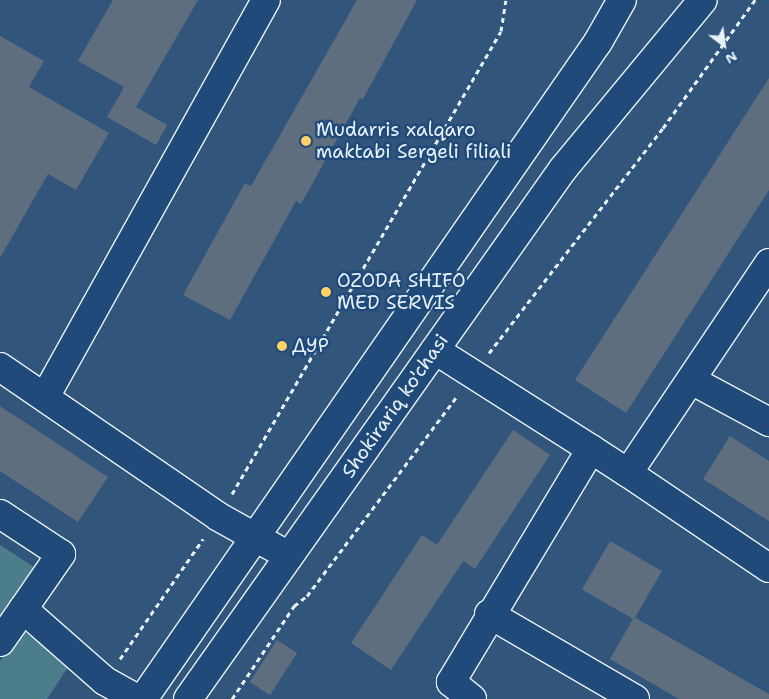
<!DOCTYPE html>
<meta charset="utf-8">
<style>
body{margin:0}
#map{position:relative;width:769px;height:699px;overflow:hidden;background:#32557c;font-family:"Shantell Sans",sans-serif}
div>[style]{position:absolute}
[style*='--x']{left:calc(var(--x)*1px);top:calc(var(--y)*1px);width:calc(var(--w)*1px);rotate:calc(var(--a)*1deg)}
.green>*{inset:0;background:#4b7e8a}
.building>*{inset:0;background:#5f6e7f;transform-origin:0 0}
.path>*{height:3px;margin-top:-1.5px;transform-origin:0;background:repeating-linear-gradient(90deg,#e8f1f8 0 5px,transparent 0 9px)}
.roads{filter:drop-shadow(1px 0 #e8f1f8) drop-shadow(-1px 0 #e8f1f8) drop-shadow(0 1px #e8f1f8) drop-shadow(0 -1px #e8f1f8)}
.minor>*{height:28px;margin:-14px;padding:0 14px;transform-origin:14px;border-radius:14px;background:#1f4a7a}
.major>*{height:28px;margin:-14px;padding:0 14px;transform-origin:14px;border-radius:14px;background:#1f4a7a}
.dots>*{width:14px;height:14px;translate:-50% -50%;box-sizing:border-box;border:2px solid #1f4a7a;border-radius:50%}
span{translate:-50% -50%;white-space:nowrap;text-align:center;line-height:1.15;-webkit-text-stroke:5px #1f4a7a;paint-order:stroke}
.poi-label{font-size:19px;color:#e8f1f8}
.left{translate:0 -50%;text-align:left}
.street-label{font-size:19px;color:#e8f1f8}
.north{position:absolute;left:699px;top:20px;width:50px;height:50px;-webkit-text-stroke:4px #1f4a7a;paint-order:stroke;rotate:150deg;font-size:14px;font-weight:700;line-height:20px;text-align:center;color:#e8f1f8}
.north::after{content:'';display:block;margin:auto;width:18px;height:22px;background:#e8f1f8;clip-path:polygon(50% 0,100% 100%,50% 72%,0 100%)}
</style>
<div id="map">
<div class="green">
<div style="clip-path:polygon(0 545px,34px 567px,0 617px)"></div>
<div style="clip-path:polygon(21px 630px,70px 664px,47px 699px,0 699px,0 661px)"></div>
</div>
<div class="building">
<div style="clip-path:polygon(113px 0,198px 0,136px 107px,167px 125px,156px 145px,107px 117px,124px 87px,78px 61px)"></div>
<div style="clip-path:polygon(357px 0,417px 0,363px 99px,360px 98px,301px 204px,296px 201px,230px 320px,183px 295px,245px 183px,251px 186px)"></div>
<div style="clip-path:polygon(0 36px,44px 61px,29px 87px,109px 133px,76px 190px,48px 174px,0 258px)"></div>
<div style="clip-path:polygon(769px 78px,769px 190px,626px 413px,575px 380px)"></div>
<div style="clip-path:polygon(0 406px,108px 477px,78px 522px,0 471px)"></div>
<div style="clip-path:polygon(513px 430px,550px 455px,475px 569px,463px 561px,391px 670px,351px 643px,422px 535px,437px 545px)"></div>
<div style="clip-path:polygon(730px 436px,769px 461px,769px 521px,703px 479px)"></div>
<div style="left:610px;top:541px;width:60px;height:56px;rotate:30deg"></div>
<div style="clip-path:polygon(634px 617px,769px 694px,769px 699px,679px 699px,610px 659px)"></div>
<div style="left:277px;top:640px;width:24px;height:50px;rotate:33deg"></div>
</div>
<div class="path">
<div style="--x:489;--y:353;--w:284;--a:-52.3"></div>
<div style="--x:663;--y:128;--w:158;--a:-54.3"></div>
<div style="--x:232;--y:494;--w:535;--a:-59.84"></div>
<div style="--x:501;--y:31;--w:31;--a:-81"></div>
<div style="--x:120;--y:659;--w:146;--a:-55.3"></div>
<div style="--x:232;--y:699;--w:112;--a:-56.3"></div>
<div style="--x:294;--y:606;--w:16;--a:-38"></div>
<div style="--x:307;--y:596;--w:250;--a:-53.1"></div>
</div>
<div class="roads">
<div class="minor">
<div style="--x:435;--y:350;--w:185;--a:32.4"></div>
<div style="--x:591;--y:449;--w:272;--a:121"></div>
<div style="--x:451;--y:682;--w:27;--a:39"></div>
<div style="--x:0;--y:367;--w:265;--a:34.4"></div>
<div style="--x:219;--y:517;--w:80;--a:29.1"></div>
<div style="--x:691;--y:380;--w:89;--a:28.3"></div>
<div style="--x:45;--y:397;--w:454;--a:-60.9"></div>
<div style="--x:591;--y:449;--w:44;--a:33"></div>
<div style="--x:628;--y:473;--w:253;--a:-56.1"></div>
<div style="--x:628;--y:473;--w:170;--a:34"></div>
<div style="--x:0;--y:514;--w:73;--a:33.3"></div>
<div style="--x:61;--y:554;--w:67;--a:124.6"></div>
<div style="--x:23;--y:609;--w:109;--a:41.3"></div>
<div style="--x:105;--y:681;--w:37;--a:29"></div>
<div style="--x:489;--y:614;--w:169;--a:30.2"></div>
<div style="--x:0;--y:642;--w:40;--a:-55.1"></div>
</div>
<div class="major">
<div style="--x:143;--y:699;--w:799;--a:-55.3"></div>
<div style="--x:598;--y:42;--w:48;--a:-60.3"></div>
<div style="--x:188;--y:699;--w:649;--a:-54.72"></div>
<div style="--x:563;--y:169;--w:219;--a:-50.4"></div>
</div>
</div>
<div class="dots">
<div style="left:306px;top:141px;background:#ffd166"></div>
<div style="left:326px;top:292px;background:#ffd166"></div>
<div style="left:282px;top:346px;background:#ffd166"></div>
</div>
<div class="poi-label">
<span class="left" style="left:316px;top:141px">Mudarris xalqaro<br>maktabi Sergeli filiali</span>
<span class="left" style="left:337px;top:292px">OZODA SHIFO<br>MED SERVIS</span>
<span class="left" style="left:292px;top:346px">ДУР</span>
</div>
<div class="street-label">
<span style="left:395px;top:406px;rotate:-55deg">Shokirariq ko'chasi</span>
</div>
<div class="north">N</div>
</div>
